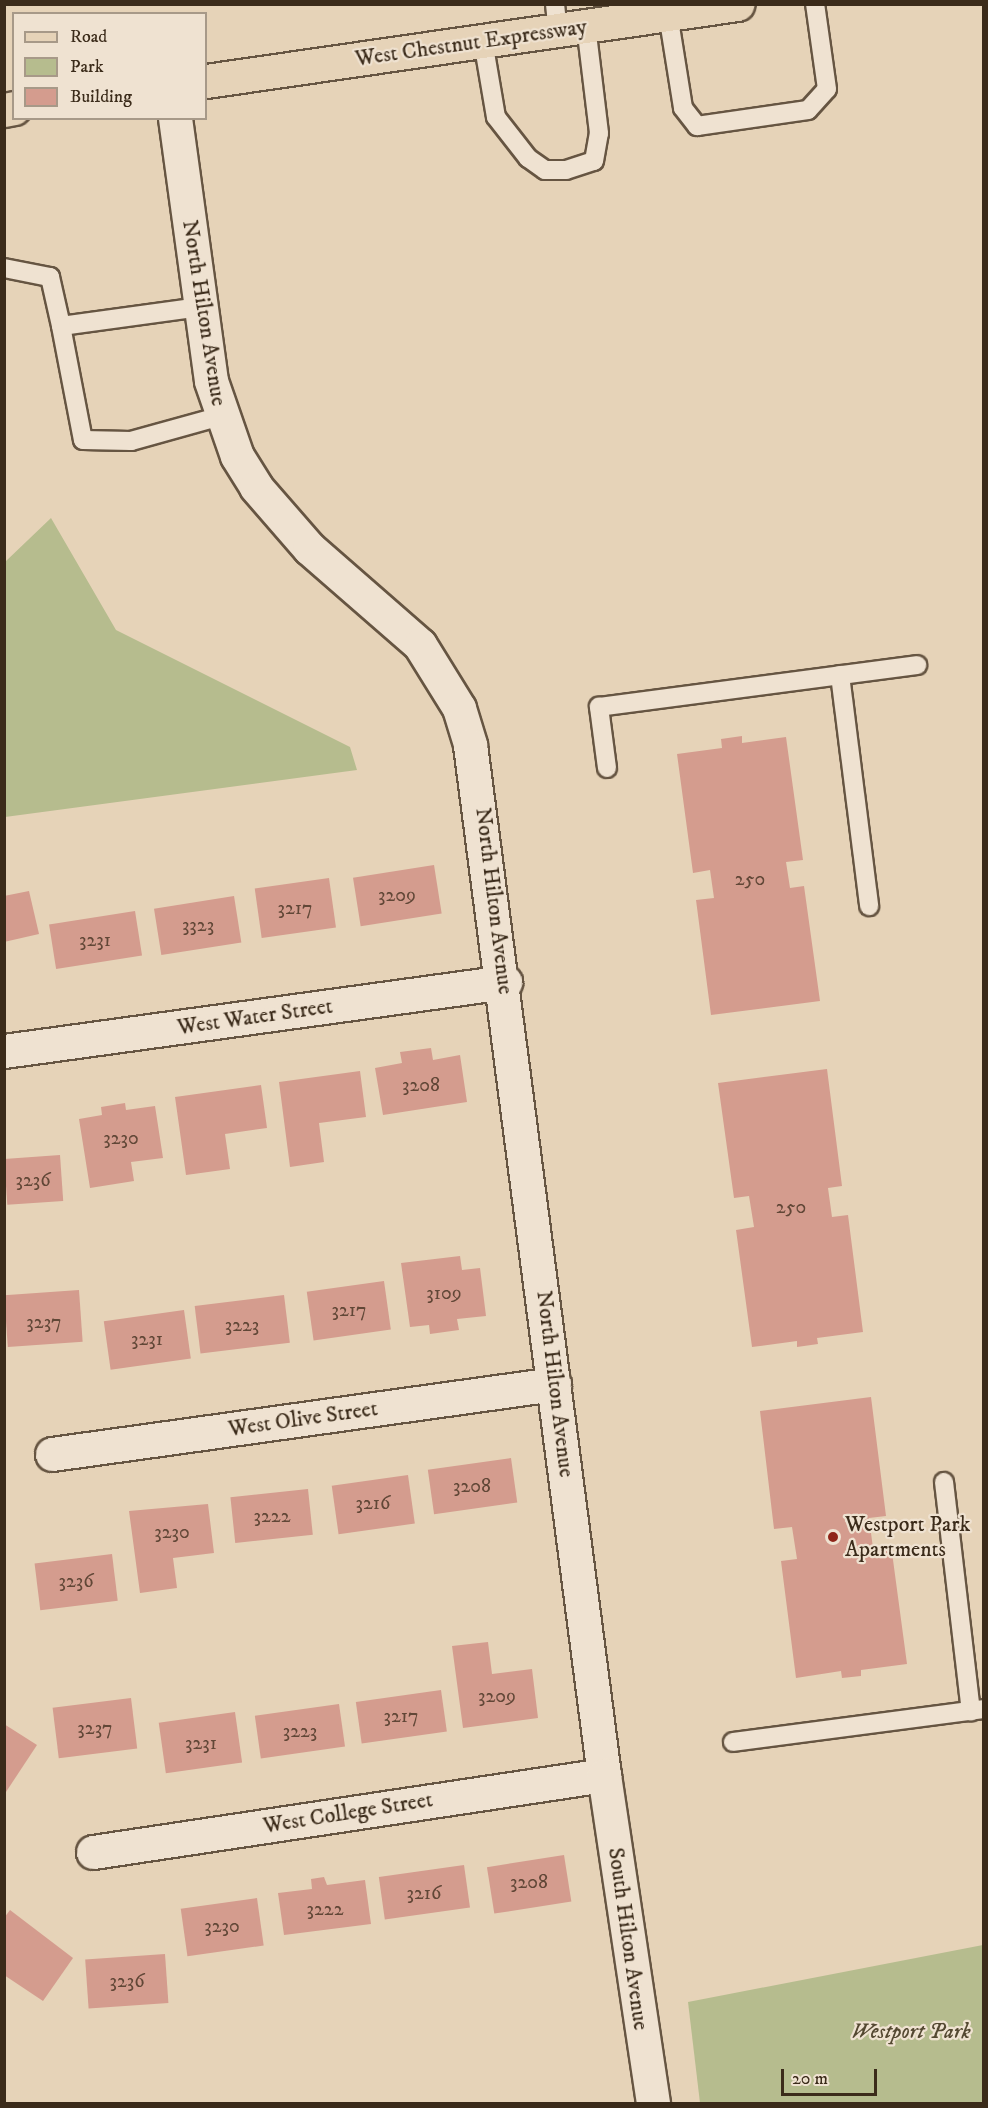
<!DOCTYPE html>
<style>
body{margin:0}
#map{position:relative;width:988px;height:2108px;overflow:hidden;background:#e6d3b8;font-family:"IM FELL DW Pica",serif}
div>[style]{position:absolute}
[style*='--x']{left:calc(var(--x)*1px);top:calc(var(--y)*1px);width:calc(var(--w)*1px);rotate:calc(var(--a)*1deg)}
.green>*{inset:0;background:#b6bc8e}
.building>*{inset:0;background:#d49c8e;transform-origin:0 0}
.roads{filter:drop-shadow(2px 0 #665542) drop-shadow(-2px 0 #665542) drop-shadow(0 2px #665542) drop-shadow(0 -2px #665542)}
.lane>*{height:18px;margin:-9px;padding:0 9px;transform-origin:9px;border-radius:9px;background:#efe2d1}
.street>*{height:33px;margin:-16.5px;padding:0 16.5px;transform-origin:16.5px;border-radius:16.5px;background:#efe2d1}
.secondary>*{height:33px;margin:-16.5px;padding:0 16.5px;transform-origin:16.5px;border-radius:16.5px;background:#efe2d1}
.primary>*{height:33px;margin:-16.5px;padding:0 16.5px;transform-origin:16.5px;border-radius:16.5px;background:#e6d3b8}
.dots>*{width:16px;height:16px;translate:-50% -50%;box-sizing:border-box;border:3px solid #efe2d1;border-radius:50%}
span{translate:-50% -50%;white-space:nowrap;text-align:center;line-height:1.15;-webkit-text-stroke:4.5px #efe2d1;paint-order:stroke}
.number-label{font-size:20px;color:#614737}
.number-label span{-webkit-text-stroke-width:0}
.street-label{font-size:22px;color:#3b2b1a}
.poi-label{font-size:22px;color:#3b2b1a}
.left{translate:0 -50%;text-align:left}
.park-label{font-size:22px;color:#544831;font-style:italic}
.frame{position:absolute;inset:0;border:6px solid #3b2b1a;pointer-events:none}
.legend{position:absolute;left:12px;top:12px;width:195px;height:108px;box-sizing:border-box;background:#efe2d1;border:2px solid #a79988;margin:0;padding:8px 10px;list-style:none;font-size:18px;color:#3b2b1a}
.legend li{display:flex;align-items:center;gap:12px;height:30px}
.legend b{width:30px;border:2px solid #a79988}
.scale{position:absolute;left:781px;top:2069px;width:96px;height:27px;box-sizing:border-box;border:3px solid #3b2b1a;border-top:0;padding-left:8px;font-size:18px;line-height:21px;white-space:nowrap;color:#3b2b1a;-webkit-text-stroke:4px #efe2d1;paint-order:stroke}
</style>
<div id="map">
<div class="green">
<div style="clip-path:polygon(51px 518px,116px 630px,350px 747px,357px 770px,5px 817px,5px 562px)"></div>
<div style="clip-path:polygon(983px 1945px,983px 2103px,700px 2103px,688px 2002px)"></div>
</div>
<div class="building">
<div style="clip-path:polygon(742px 736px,742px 743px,786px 737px,803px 860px,786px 862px,790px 888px,804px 886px,820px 1001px,711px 1015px,696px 900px,714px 898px,710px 870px,693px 873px,677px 754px,722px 748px,721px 739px)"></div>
<div style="left:434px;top:865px;width:49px;height:82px;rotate:81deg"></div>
<div style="left:329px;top:878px;width:50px;height:75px;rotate:82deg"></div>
<div style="clip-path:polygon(29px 891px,39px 934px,4px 942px,4px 896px)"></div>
<div style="left:234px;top:896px;width:47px;height:81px;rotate:81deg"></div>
<div style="left:135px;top:911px;width:45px;height:87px;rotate:81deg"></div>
<div style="clip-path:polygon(431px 1048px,433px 1060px,460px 1055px,467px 1102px,383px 1115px,375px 1068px,402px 1063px,400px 1052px)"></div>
<div style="clip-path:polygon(827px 1069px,842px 1186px,828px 1188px,832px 1217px,848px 1215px,863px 1332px,817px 1338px,818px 1344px,797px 1347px,797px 1341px,752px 1347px,736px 1230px,754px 1227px,749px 1196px,734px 1198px,718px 1083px)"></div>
<div style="clip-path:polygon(360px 1071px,366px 1117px,319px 1123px,324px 1162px,290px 1167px,279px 1082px)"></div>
<div style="clip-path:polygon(261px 1085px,267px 1128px,225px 1134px,230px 1169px,186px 1175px,175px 1097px)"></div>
<div style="clip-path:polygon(125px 1103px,126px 1110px,155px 1106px,163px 1158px,131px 1162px,134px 1181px,90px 1188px,79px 1119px,102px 1115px,101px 1107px)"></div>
<div style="left:60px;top:1155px;width:46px;height:56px;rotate:86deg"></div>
<div style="clip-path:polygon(460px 1256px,462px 1270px,480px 1268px,486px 1316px,457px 1319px,459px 1330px,430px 1334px,429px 1325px,410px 1327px,401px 1263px)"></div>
<div style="left:384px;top:1281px;width:49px;height:78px;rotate:82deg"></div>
<div style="left:79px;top:1290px;width:52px;height:75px;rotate:86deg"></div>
<div style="left:284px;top:1295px;width:48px;height:90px;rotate:83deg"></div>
<div style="left:184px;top:1310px;width:49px;height:81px;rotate:82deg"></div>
<div style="clip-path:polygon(871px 1397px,886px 1516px,869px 1518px,873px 1548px,891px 1545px,907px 1664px,861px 1670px,861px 1676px,842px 1678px,841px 1671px,796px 1678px,781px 1561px,797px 1559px,792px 1527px,774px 1529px,760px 1411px)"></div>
<div style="left:511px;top:1458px;width:45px;height:84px;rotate:82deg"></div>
<div style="left:408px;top:1475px;width:49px;height:77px;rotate:82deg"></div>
<div style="left:308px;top:1489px;width:46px;height:78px;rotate:84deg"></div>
<div style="clip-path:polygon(208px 1504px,214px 1553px,173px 1558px,177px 1588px,140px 1593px,129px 1511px)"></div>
<div style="left:112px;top:1554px;width:47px;height:78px;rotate:83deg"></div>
<div style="clip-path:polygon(488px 1642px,492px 1674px,532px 1669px,538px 1718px,463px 1728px,452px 1646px)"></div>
<div style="left:441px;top:1690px;width:42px;height:86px;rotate:82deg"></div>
<div style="left:131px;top:1698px;width:51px;height:79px;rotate:83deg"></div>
<div style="left:339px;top:1704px;width:43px;height:85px;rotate:82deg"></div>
<div style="left:235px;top:1712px;width:51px;height:77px;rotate:82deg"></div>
<div style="clip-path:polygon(4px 1724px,37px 1745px,4px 1795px)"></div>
<div style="left:564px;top:1855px;width:47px;height:78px;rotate:81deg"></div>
<div style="left:464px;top:1865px;width:43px;height:86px;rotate:82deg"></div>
<div style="clip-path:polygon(324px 1877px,327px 1885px,365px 1880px,371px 1924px,284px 1935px,278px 1893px,312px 1889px,311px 1879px)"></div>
<div style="left:257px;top:1898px;width:48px;height:77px;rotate:82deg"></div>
<div style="clip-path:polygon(10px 1910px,73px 1958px,43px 2001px,4px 1975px,4px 1918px)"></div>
<div style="left:165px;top:1954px;width:49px;height:80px;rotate:86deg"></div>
</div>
<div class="roads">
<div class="lane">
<div style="--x:555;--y:4;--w:27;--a:84"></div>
<div style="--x:668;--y:14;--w:95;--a:80.9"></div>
<div style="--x:683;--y:108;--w:23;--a:52"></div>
<div style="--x:697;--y:126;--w:112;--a:-8.2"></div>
<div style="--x:808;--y:110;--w:28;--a:-48"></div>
<div style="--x:827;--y:89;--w:86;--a:-98"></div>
<div style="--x:483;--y:41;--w:77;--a:80.3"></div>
<div style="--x:496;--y:117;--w:52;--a:52"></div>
<div style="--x:528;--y:158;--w:21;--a:35"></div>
<div style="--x:545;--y:170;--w:21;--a:0"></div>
<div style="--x:566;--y:170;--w:29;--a:-18"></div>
<div style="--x:594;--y:161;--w:28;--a:-80"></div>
<div style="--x:599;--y:133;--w:108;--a:-96.9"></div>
<div style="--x:4;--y:268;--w:47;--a:11.1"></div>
<div style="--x:50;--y:277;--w:50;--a:77.3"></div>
<div style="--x:200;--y:307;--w:140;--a:172.2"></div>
<div style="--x:61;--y:326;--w:116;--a:79.1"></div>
<div style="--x:83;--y:440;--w:48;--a:1.2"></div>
<div style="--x:131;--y:441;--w:93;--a:-15.5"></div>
<div style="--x:840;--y:675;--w:233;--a:82.8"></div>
<div style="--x:607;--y:768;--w:62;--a:-97.5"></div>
<div style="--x:599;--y:707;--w:321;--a:-7.5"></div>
<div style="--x:944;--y:1482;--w:231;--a:83.3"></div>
<div style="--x:733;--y:1742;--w:253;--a:-7.5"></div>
</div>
<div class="street">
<div style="--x:4;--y:1051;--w:506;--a:-7.84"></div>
<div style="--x:52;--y:1454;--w:507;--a:-7.94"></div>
<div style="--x:93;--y:1852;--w:517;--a:-8.57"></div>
</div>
<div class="secondary">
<div style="--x:175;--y:118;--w:265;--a:82.2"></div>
<div style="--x:211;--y:381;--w:79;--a:70.9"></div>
<div style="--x:237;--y:456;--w:36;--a:58"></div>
<div style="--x:256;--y:487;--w:81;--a:49"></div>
<div style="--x:309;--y:548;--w:147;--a:41.1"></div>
<div style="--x:420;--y:645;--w:74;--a:58.2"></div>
<div style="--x:459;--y:708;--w:39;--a:73"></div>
<div style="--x:470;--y:745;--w:1039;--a:82.59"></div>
<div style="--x:604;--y:1775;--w:333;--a:81.5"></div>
</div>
<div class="primary">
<div style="--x:206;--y:81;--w:537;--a:-8.25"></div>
<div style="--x:4;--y:110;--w:10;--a:-11"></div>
</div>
</div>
<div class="dots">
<div style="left:833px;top:1537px;background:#8f2418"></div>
</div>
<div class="number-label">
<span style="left:750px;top:879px">250</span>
<span style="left:397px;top:895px">3209</span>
<span style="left:295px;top:908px">3217</span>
<span style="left:198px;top:925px">3323</span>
<span style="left:95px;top:940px">3231</span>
<span style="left:421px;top:1085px">3208</span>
<span style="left:121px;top:1138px">3230</span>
<span style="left:33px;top:1180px">3236</span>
<span style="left:791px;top:1207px">250</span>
<span style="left:444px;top:1293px">3109</span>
<span style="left:349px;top:1310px">3217</span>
<span style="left:44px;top:1322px">3237</span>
<span style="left:242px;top:1325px">3223</span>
<span style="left:147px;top:1339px">3231</span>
<span style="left:472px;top:1486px">3208</span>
<span style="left:373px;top:1503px">3216</span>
<span style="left:272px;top:1516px">3222</span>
<span style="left:172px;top:1532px">3230</span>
<span style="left:76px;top:1581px">3236</span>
<span style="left:497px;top:1696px">3209</span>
<span style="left:401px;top:1716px">3217</span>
<span style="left:95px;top:1728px">3237</span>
<span style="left:300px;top:1731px">3223</span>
<span style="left:201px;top:1743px">3231</span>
<span style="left:529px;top:1882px">3208</span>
<span style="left:424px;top:1893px">3216</span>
<span style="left:325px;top:1909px">3222</span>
<span style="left:222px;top:1926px">3230</span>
<span style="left:127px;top:1981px">3236</span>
</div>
<div class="street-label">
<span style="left:471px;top:43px;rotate:-8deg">West Chestnut Expressway</span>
<span style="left:204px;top:313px;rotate:81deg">North Hilton Avenue</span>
<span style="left:494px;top:901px;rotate:83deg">North Hilton Avenue</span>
<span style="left:255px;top:1017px;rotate:-8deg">West Water Street</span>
<span style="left:555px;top:1384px;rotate:83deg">North Hilton Avenue</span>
<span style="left:303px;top:1419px;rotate:-8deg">West Olive Street</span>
<span style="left:348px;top:1813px;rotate:-9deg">West College Street</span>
<span style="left:628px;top:1939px;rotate:82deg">South Hilton Avenue</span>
</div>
<div class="poi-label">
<span class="left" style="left:845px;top:1537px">Westport Park<br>Apartments</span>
</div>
<div class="park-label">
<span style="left:911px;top:2032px">Westport Park</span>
</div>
<div class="frame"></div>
<ul class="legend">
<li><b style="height:8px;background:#e6d3b8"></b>Road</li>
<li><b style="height:16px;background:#b6bc8e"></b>Park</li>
<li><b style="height:16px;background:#d49c8e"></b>Building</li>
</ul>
<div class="scale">20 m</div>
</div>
